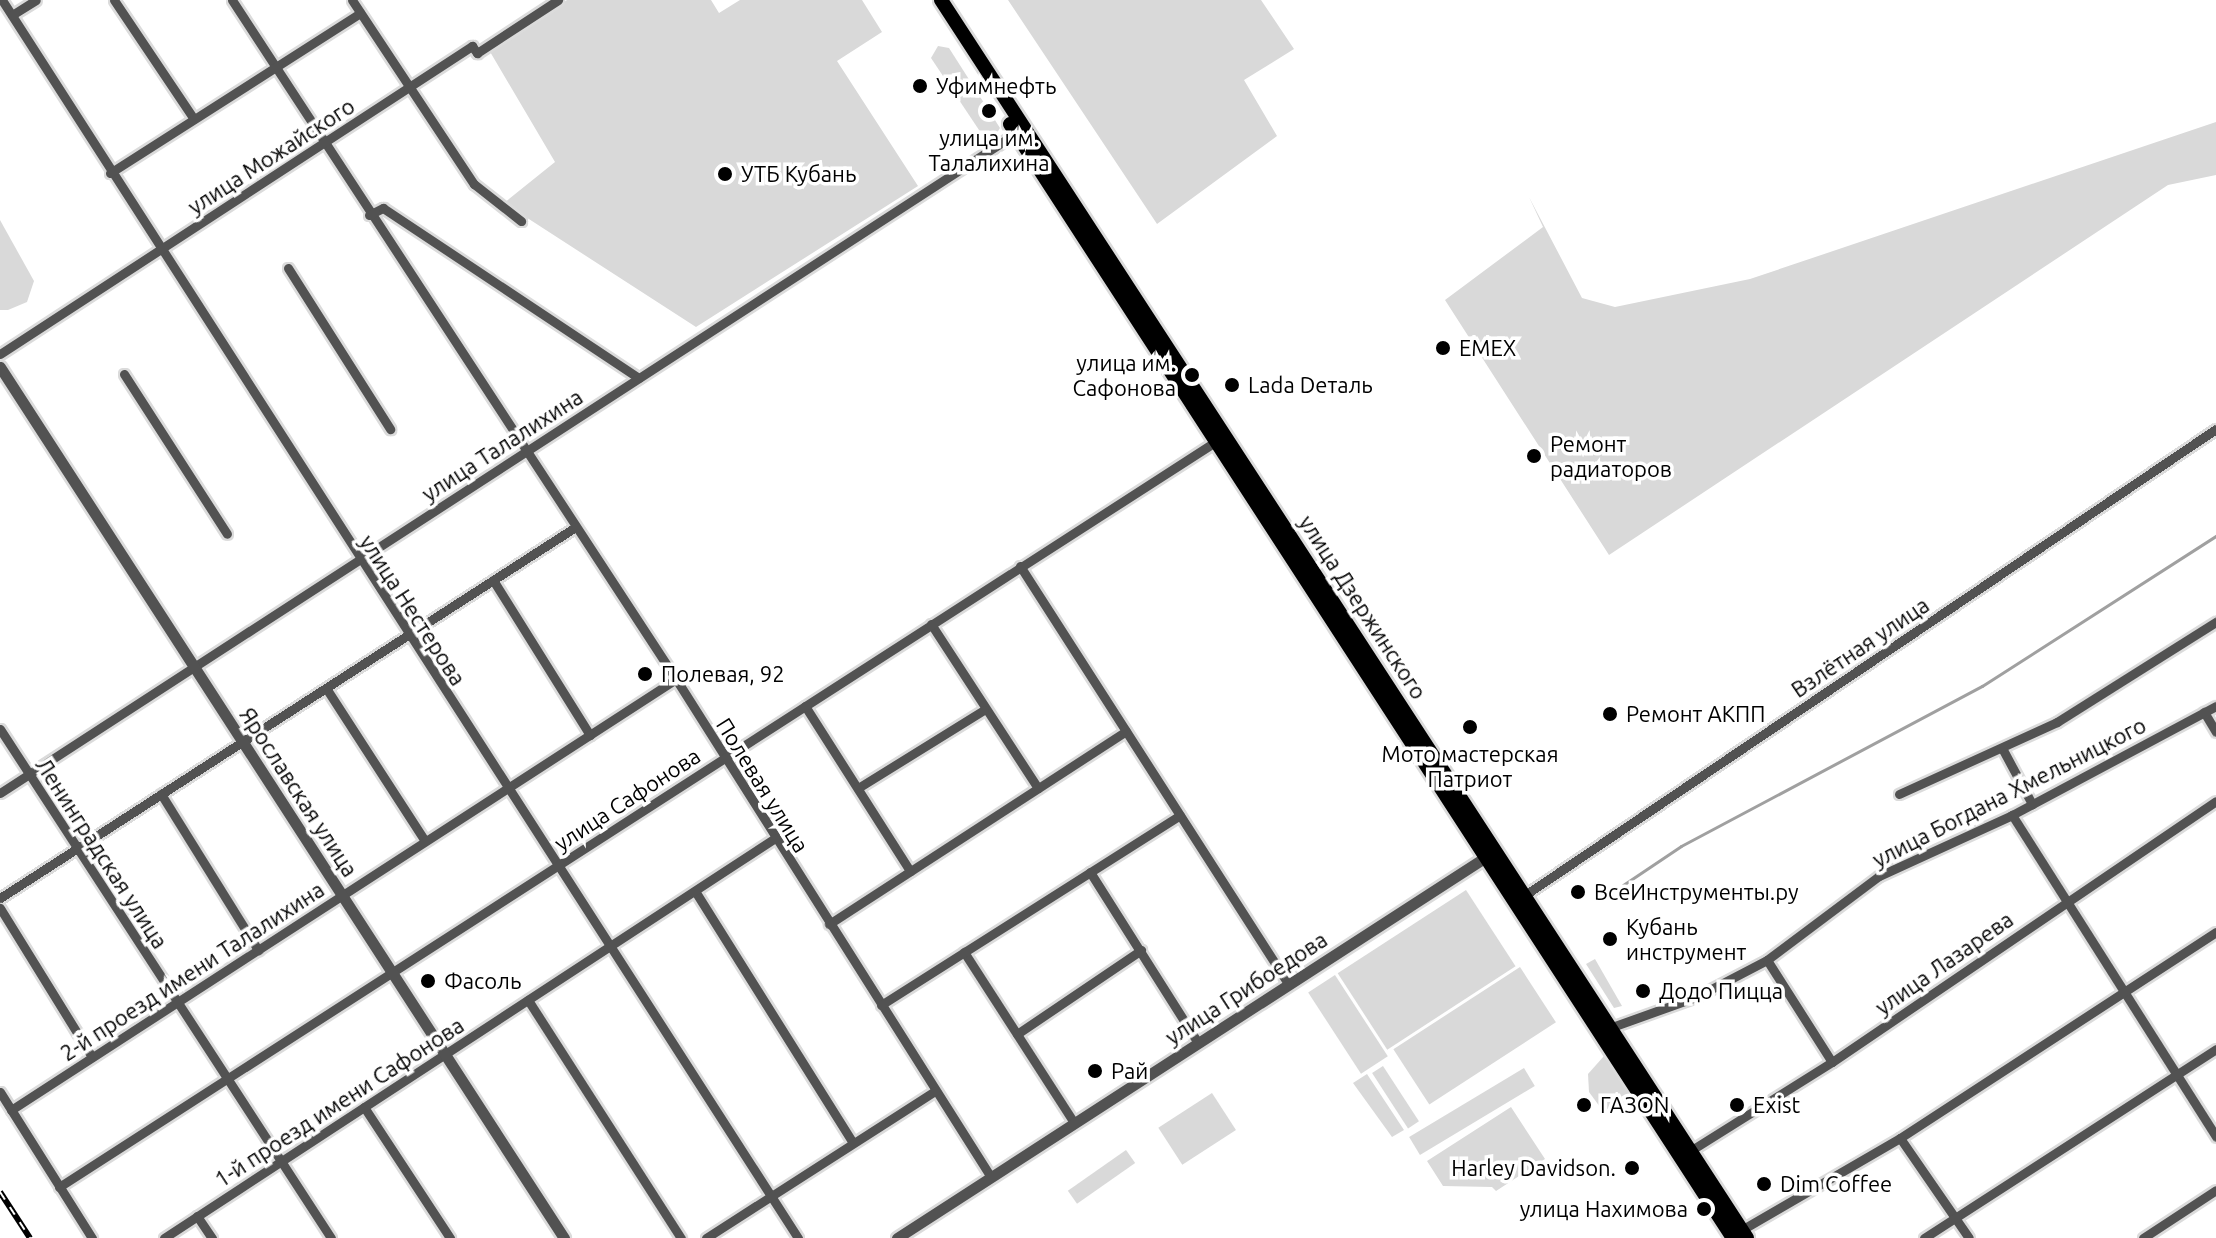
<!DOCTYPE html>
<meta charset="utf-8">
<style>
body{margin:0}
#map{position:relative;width:2216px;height:1238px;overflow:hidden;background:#fff;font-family:Ubuntu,sans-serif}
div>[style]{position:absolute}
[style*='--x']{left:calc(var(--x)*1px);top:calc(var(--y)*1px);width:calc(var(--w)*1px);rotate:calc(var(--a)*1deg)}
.green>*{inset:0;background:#d9d9d9;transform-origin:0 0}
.stream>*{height:3px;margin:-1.5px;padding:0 1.5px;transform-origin:1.5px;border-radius:1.5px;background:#a0a0a0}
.roads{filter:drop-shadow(2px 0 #dbdbdb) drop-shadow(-2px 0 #dbdbdb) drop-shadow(0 2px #dbdbdb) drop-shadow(0 -2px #dbdbdb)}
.minor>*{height:9px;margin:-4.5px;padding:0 4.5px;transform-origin:4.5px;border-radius:4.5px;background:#525252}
.tertiary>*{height:11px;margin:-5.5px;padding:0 5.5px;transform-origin:5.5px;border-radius:5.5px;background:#525252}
.primary>*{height:14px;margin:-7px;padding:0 7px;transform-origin:7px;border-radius:7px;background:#000}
.rail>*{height:6px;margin-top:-3px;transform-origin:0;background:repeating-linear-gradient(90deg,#fff 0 9px,#000 0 18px);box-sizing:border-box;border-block:2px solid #000}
.dots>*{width:22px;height:22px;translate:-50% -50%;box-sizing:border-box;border:4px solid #fff;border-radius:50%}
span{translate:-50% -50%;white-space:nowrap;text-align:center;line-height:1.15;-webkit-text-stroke:7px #fff;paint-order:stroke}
.poi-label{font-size:22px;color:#000}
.left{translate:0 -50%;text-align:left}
.right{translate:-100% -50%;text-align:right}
.street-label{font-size:22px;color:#000}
</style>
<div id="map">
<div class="green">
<div style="clip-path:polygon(567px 0,711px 0,719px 13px,740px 0,862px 0,882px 32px,837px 61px,918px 186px,696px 327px,504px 203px,555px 162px,489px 50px)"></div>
<div style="clip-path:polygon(1008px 0,1261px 0,1294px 49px,1244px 80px,1277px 136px,1157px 224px)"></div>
<div style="clip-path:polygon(938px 46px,949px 48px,1000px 128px,992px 141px,987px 142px,931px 58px)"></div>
<div style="clip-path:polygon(2216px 122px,2216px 175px,2168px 185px,1609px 555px,1445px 300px,1543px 227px,1529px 197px,1582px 298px,1615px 307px,1750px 279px)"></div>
<div style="clip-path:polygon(0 220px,34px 281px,27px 302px,8px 310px,0 310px)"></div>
<div style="left:1466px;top:890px;width:91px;height:153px;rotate:57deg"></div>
<div style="clip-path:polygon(1595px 959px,1622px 1006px,1614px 1008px,1586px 964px)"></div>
<div style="left:1520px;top:967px;width:66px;height:151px;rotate:57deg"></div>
<div style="left:1335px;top:975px;width:97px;height:32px;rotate:57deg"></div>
<div style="clip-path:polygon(1604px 1056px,1636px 1105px,1630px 1115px,1600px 1107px,1589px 1092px,1588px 1074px)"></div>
<div style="left:1383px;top:1066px;width:66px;height:13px;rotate:57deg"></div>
<div style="left:1524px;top:1068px;width:21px;height:134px;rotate:59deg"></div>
<div style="clip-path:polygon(1367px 1074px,1404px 1130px,1392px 1137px,1353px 1083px)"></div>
<div style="left:1212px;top:1093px;width:44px;height:64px;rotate:57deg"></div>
<div style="clip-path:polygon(1511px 1107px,1545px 1159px,1496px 1191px,1492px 1187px,1443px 1186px,1427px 1161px)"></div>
<div style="left:1126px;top:1150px;width:16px;height:71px;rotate:55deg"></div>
</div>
<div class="stream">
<div style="--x:1623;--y:885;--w:70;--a:-33.9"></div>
<div style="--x:1681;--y:846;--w:341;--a:-28"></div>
<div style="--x:1982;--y:686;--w:278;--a:-32.7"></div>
</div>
<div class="roads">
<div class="minor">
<div style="--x:2;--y:0;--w:1472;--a:57.26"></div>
<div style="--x:114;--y:0;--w:143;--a:56.1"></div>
<div style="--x:232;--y:0;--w:811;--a:56.82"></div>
<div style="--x:676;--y:679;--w:589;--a:57.69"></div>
<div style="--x:352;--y:0;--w:221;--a:56.5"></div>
<div style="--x:474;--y:184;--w:60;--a:38.2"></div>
<div style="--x:12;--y:15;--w:28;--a:-32"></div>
<div style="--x:110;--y:173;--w:297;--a:-32.6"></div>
<div style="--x:369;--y:215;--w:16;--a:-27"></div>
<div style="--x:383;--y:208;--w:307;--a:33.6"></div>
<div style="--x:288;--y:268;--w:191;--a:57.6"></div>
<div style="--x:0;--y:354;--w:564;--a:-33.13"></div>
<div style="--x:472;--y:46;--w:9;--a:54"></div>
<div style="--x:477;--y:53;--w:97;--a:-33.2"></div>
<div style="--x:124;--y:374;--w:190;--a:57.2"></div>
<div style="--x:1020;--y:566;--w:497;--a:57.3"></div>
<div style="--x:493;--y:580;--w:183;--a:58"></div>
<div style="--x:931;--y:624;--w:196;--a:56.9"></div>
<div style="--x:326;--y:688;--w:182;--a:57.1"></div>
<div style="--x:805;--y:706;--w:196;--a:57.5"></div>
<div style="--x:2204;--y:712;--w:23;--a:59"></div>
<div style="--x:0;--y:729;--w:607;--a:56.96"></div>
<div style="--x:2002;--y:748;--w:64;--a:61.8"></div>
<div style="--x:858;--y:788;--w:148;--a:-31.8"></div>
<div style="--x:0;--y:793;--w:1217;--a:-33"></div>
<div style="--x:161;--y:794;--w:184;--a:58.1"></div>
<div style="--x:1899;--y:794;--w:174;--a:-24.5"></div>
<div style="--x:2057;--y:722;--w:188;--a:-32.2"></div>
<div style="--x:2012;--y:815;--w:381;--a:57.6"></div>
<div style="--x:1090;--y:872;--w:202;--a:57.7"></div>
<div style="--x:695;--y:891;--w:297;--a:57.9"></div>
<div style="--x:1525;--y:895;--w:833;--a:-34"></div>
<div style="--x:0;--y:898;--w:683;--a:-32.81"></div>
<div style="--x:0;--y:908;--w:175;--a:58.3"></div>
<div style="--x:829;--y:924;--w:354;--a:-33"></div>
<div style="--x:964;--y:952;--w:203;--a:57.2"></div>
<div style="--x:1767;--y:960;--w:121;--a:57.5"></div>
<div style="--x:528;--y:1000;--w:283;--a:57.3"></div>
<div style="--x:881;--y:1005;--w:354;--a:-32.4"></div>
<div style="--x:1612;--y:1027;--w:89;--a:-19.7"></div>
<div style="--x:1696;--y:997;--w:80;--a:-27.5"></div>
<div style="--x:1767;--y:960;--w:140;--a:-36.9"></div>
<div style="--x:1879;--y:876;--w:146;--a:-24.6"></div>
<div style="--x:2012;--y:815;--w:231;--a:-28.1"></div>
<div style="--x:1017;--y:1034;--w:150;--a:-34.1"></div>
<div style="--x:0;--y:1092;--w:173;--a:57.8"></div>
<div style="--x:364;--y:1107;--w:157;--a:56.7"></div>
<div style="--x:11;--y:1110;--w:792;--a:-32.95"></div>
<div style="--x:1900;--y:1138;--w:121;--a:55.4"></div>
<div style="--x:1690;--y:1151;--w:168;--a:-32.1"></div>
<div style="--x:1832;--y:1062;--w:464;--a:-34.2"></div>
<div style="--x:59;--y:1187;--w:1375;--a:-32.8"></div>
<div style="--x:197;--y:1216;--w:27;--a:56"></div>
<div style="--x:1738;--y:1232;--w:187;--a:-30.1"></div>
<div style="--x:1900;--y:1138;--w:377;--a:-33.1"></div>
<div style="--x:164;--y:1238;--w:730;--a:-33.21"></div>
<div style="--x:706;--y:1238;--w:272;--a:-32.7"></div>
<div style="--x:1924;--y:1238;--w:348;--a:-32.9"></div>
<div style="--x:2143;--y:1238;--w:87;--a:-33.3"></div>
</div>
<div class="tertiary">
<div style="--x:0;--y:367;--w:1038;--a:57.08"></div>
<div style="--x:897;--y:1238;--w:709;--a:-32.91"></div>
</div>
<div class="primary">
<div style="--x:941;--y:0;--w:1477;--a:56.93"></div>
<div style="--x:1010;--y:124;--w:1328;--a:57.02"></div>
</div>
</div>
<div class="rail">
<div style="--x:0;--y:1192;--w:55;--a:56.9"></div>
</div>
<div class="dots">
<div style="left:920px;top:86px;background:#000"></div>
<div style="left:989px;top:111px;background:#000"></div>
<div style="left:725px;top:174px;background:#000"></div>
<div style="left:1443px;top:348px;background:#000"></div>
<div style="left:1192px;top:375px;background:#000"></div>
<div style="left:1232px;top:385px;background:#000"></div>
<div style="left:1534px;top:456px;background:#000"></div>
<div style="left:645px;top:674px;background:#000"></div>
<div style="left:1610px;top:714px;background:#000"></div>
<div style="left:1470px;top:727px;background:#000"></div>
<div style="left:1578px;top:892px;background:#000"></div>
<div style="left:1610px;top:939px;background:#000"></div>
<div style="left:428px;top:981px;background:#000"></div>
<div style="left:1643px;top:991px;background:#000"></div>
<div style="left:1095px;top:1071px;background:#000"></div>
<div style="left:1584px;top:1105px;background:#000"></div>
<div style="left:1737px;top:1105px;background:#000"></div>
<div style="left:1632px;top:1168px;background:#000"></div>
<div style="left:1764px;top:1184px;background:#000"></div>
<div style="left:1704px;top:1209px;background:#000"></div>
</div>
<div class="poi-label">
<span class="left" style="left:936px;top:86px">Уфимнефть</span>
<span style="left:989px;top:150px">улица им.<br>Талалихина</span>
<span class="left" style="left:741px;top:174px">УТБ Кубань</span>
<span class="left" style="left:1459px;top:348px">EMEX</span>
<span class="right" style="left:1176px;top:375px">улица им.<br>Сафонова</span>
<span class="left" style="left:1248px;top:385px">Lada Dеталь</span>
<span class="left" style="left:1550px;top:456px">Ремонт<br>радиаторов</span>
<span class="left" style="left:661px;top:674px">Полевая, 92</span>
<span class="left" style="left:1626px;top:714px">Ремонт АКПП</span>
<span style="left:1470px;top:766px">Мото мастерская<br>Патриот</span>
<span class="left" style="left:1594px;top:892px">ВсеИнструменты.ру</span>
<span class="left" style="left:1626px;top:939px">Кубань<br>инструмент</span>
<span class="left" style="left:444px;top:981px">Фасоль</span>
<span class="left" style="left:1659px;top:991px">Додо Пицца</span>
<span class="left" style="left:1111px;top:1071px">Рай</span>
<span class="left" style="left:1600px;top:1105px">ГАЗON</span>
<span class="left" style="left:1753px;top:1105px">Exist</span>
<span class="right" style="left:1616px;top:1168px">Harley Davidson.</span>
<span class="left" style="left:1780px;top:1184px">Dim Coffee</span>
<span class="right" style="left:1688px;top:1209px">улица Нахимова</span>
</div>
<div class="street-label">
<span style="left:271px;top:156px;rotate:-33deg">улица Можайского</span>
<span style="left:502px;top:445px;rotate:-33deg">улица Талалихина</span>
<span style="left:1363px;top:607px;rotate:57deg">улица Дзержинского</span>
<span style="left:413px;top:610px;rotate:57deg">улица Нестерова</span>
<span style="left:1860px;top:647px;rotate:-34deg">Взлётная улица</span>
<span style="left:763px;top:785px;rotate:58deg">Полевая улица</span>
<span style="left:299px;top:792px;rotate:57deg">Ярославская улица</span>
<span style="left:2009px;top:792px;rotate:-27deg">улица Богдана Хмельницкого</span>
<span style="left:627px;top:799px;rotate:-33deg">улица Сафонова</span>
<span style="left:102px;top:853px;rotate:57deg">Ленинградская улица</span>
<span style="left:1944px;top:963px;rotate:-35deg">улица Лазарева</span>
<span style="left:192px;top:971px;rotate:-33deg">2-й проезд имени Талалихина</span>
<span style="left:1246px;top:988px;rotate:-33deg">улица Грибоедова</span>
<span style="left:339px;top:1102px;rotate:-33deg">1-й проезд имени Сафонова</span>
</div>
</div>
